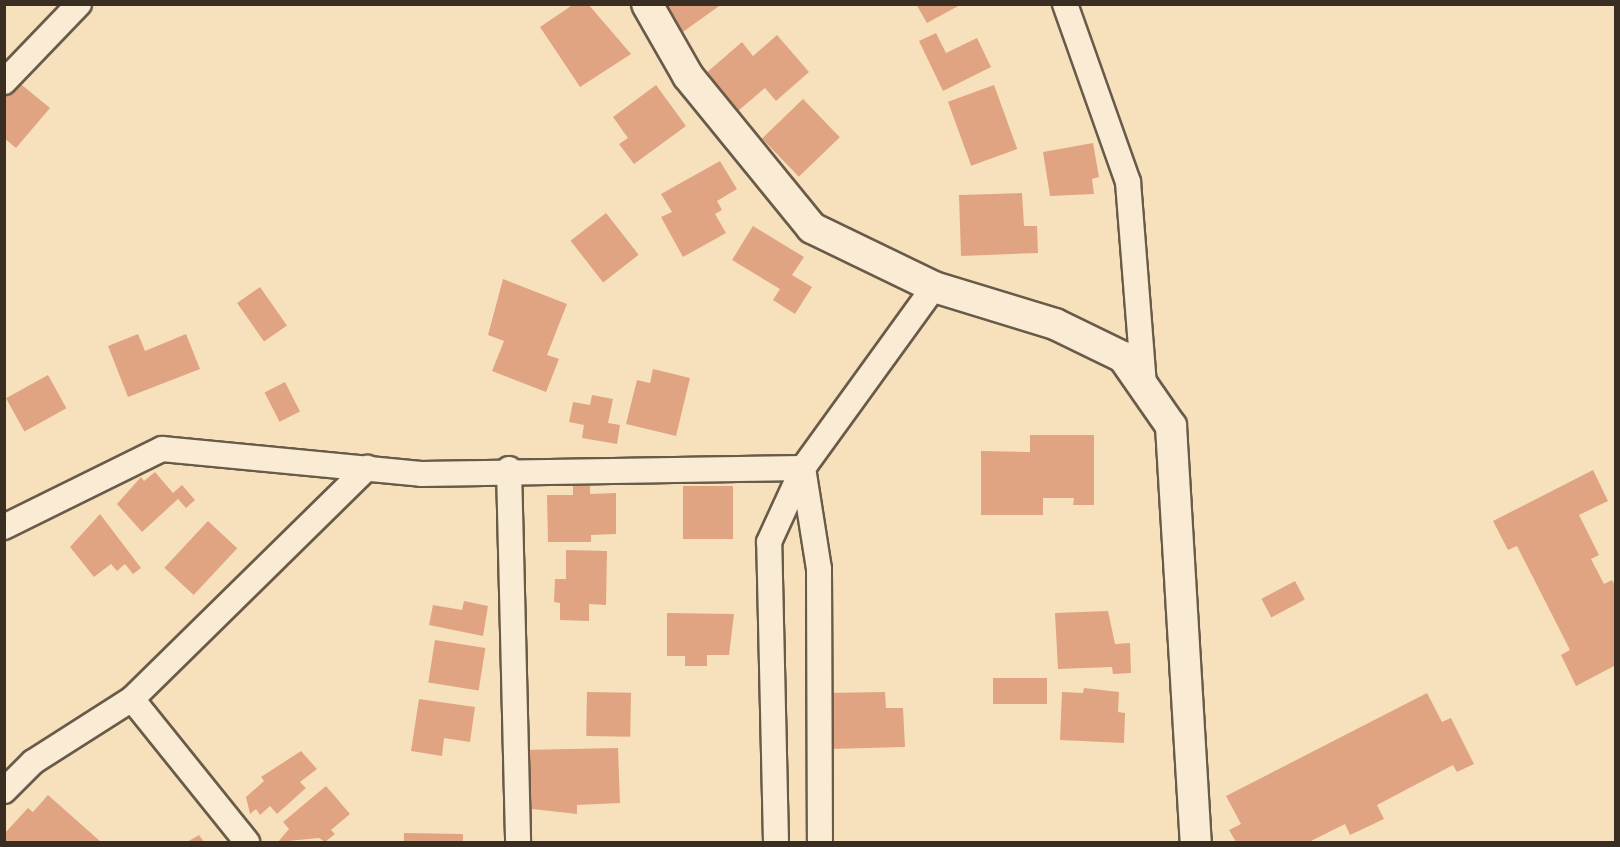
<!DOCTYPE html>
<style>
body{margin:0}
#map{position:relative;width:1620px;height:847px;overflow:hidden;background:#f7e1bd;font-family:"Libre Bodoni",serif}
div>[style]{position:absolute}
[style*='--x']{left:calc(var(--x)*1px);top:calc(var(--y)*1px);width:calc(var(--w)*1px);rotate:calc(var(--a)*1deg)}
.building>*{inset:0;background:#e0a483;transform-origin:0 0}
.roads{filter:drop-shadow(2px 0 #695b49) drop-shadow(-2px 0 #695b49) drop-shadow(0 2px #695b49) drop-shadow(0 -2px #695b49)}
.minor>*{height:24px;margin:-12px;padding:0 12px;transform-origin:12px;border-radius:12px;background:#faecd4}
.tertiary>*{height:30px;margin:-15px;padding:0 15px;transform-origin:15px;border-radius:15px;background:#faecd4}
span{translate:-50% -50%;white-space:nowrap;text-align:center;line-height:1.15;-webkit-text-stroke:5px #faecd4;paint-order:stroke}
.frame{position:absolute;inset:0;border:6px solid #3a2e22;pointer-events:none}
</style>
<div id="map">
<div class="building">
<div style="clip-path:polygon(574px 4px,588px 4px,631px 54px,580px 87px,540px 27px)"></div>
<div style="clip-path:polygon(659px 4px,722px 4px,680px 34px)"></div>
<div style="clip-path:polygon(916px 4px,962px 4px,927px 23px)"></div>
<div style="clip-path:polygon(936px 33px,946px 53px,977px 38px,991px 67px,943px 91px,919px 41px)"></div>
<div style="clip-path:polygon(777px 35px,809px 72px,776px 101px,765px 88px,738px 111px,705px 74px,742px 42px,753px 56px)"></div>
<div style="clip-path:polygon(17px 81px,50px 108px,16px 148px,4px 138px,4px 97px)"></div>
<div style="clip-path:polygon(656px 85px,686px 126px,634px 164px,619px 144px,628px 138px,613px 117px)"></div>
<div style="left:994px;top:85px;width:68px;height:49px;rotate:70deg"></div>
<div style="left:803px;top:99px;width:53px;height:57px;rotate:46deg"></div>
<div style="clip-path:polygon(1093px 143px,1099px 177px,1092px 179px,1094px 194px,1050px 196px,1043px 152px)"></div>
<div style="clip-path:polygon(720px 161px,737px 189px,717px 201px,722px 210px,715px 214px,726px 233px,683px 257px,661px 217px,672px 212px,661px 194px)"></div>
<div style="clip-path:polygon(1022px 193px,1024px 226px,1037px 226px,1038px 253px,961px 256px,959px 195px)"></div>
<div style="left:606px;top:213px;width:53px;height:45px;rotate:52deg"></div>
<div style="clip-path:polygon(753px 226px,804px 257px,792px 275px,812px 287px,795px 314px,773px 300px,780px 289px,732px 260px)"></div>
<div style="clip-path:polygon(503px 279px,567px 304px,547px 355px,559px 359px,546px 392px,492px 371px,504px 341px,488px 335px)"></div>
<div style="left:260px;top:287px;width:47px;height:28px;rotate:55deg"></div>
<div style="clip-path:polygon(138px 334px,145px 351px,186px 334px,200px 369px,128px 397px,108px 346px)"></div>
<div style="clip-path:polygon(653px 369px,690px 378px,676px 436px,626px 424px,637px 380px,650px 383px)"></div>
<div style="left:48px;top:375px;width:38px;height:48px;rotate:61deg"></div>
<div style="left:285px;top:382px;width:33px;height:23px;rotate:63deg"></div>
<div style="clip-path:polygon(592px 395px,613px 399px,608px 423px,620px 425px,617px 444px,582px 438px,584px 425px,569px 422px,573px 402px,590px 405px)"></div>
<div style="clip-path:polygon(1030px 435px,1094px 435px,1094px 505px,1073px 505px,1074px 498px,1043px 498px,1043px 515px,981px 515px,981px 451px,1030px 452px)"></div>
<div style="clip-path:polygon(1593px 470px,1608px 501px,1579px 515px,1599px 555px,1591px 559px,1604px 584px,1612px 580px,1616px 587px,1616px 665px,1576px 686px,1561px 655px,1570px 650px,1517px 546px,1508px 550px,1493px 521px)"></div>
<div style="clip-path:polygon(155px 472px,173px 493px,182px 485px,195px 500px,186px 508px,178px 499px,142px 532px,117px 504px,141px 477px,144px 481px)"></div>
<div style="clip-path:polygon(573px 486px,590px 486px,590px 494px,616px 493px,616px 534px,591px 535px,591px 542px,548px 542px,547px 495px,573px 495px)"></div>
<div style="left:683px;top:486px;width:50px;height:53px"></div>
<div style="clip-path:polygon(100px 514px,141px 568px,133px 574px,125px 564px,117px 571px,111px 564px,94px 577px,70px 547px)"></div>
<div style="left:208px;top:521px;width:40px;height:64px;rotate:43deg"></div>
<div style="clip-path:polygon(566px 550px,607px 551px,606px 605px,589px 604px,589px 621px,560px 620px,560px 603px,554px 602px,555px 579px,566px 579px)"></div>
<div style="left:1295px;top:581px;width:21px;height:38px;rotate:62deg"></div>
<div style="clip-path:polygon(464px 601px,488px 606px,483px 636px,429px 625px,433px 605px,462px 610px)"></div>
<div style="clip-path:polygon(1108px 611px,1115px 644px,1130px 643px,1131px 673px,1113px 674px,1112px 667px,1058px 669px,1055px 613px)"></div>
<div style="clip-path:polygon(667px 613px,734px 614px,729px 655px,707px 655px,707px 666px,685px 666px,685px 656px,667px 656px)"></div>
<div style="left:435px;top:640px;width:51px;height:43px;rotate:9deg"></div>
<div style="left:1047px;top:678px;width:26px;height:54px;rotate:90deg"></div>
<div style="clip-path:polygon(1084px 688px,1119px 692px,1118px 712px,1125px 713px,1124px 743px,1060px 740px,1062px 692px,1083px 693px)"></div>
<div style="left:587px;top:692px;width:44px;height:44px;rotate:1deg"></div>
<div style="clip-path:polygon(885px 692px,886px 708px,903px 708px,905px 747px,828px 749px,827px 693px)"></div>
<div style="clip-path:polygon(1427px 693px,1442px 722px,1451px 718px,1474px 764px,1457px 772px,1453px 765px,1377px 805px,1384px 819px,1350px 835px,1345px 824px,1309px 842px,1236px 842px,1229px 830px,1241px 824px,1226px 796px)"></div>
<div style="clip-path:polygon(419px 699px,475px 707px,470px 742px,444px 738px,442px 756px,411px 751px)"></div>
<div style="clip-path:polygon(618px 748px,620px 803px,577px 805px,577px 814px,523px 808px,521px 750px)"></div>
<div style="clip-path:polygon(301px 751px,317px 769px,300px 782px,306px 788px,277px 814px,270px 806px,260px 815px,256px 809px,250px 814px,246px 797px,264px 781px,261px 777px)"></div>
<div style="clip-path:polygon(326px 786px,350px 814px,331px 830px,335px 834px,325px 842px,319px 838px,278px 842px,289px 829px,283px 822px)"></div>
<div style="clip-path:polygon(48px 795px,101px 842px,4px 842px,4px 834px,28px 808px,33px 812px)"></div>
<div style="left:404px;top:833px;width:59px;height:9px;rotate:1deg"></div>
<div style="clip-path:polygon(199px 835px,204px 842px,187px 842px)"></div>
</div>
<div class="roads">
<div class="minor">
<div style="--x:1065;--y:4;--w:189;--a:70.5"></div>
<div style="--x:1128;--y:182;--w:206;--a:85.5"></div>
<div style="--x:4;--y:82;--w:108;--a:-46.1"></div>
<div style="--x:803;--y:468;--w:102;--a:81"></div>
<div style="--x:819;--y:569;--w:273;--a:89.8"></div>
<div style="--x:509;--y:469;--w:373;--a:88.6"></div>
<div style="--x:4;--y:527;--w:176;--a:-26.3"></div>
<div style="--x:162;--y:449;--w:260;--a:5.5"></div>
<div style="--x:421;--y:474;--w:382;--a:-0.9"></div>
<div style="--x:132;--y:699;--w:184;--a:51.2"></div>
<div style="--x:4;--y:791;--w:41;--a:-45"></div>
<div style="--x:33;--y:762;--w:117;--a:-32.5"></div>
<div style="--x:132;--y:699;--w:330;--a:-44.5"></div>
<div style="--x:776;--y:842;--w:300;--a:-91.3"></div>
<div style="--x:769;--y:542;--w:81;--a:-65.3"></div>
<div style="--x:803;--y:468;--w:223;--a:-54.1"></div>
</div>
<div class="tertiary">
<div style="--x:647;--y:4;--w:83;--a:60.3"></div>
<div style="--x:688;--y:76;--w:196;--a:50.8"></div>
<div style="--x:812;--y:228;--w:136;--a:25.8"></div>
<div style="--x:934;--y:287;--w:127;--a:17"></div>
<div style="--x:1055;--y:324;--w:76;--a:25.9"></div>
<div style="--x:1123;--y:357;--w:84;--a:55.2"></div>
<div style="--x:1171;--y:426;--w:417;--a:86.6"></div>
</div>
</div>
<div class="frame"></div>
</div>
